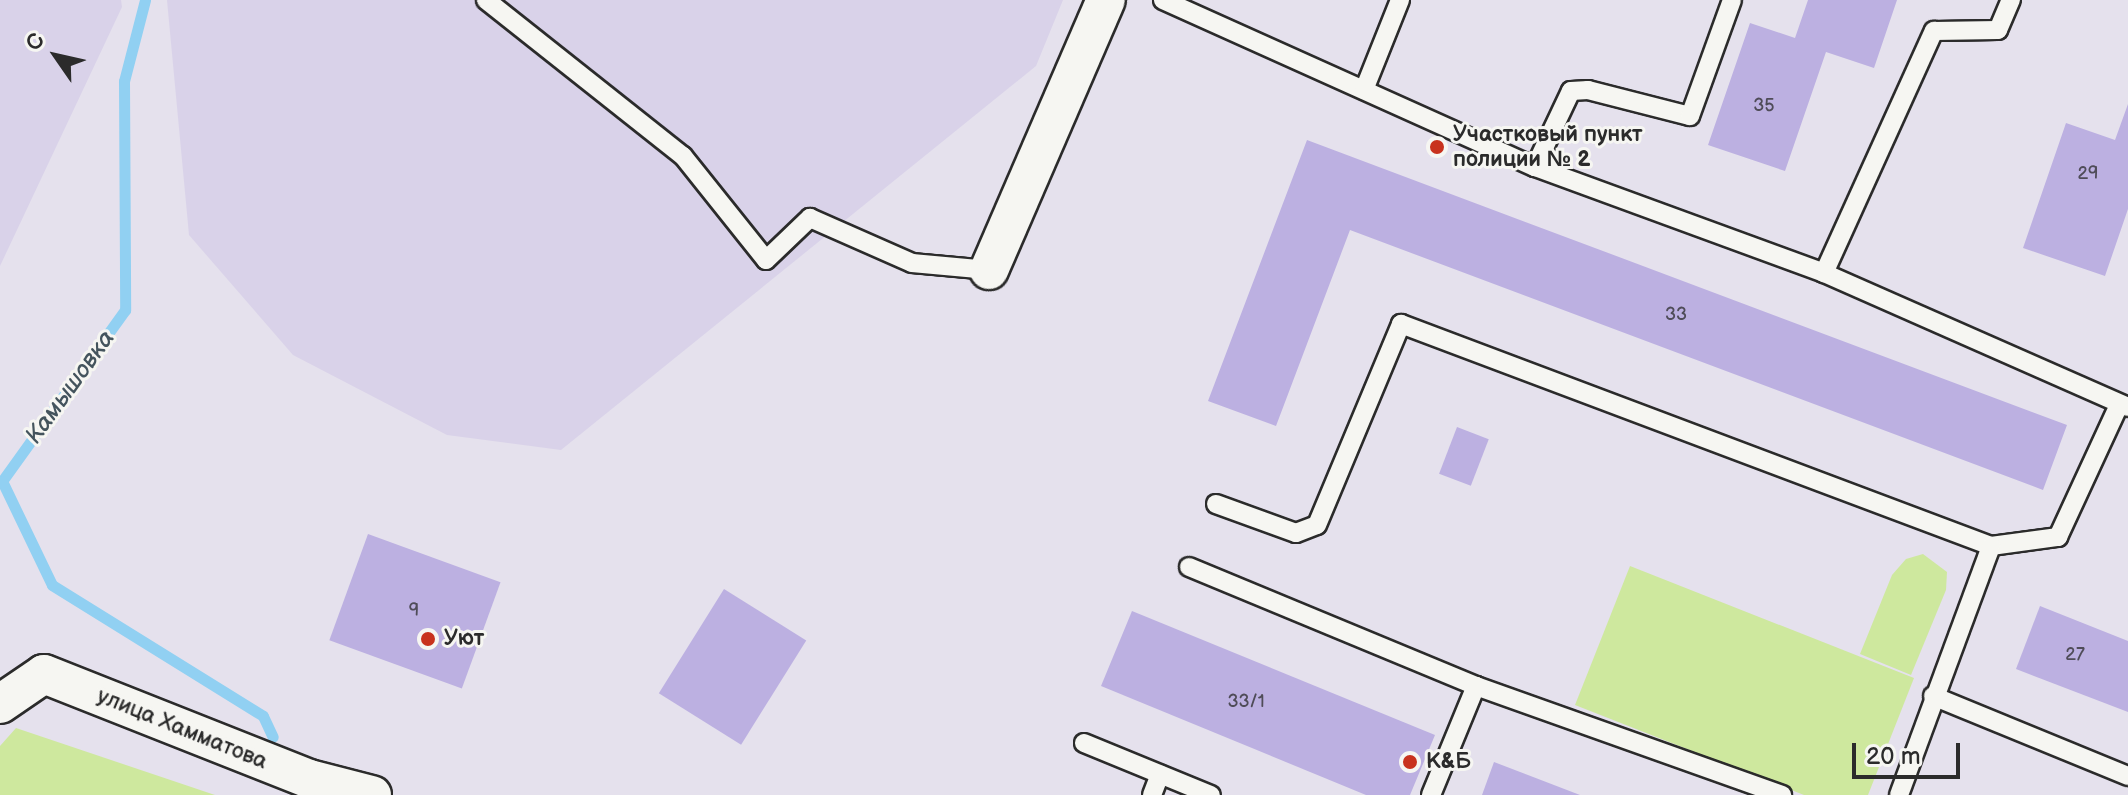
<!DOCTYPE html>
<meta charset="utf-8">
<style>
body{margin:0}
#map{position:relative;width:2128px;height:795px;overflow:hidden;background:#e5e1ed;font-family:"Balsamiq Sans",sans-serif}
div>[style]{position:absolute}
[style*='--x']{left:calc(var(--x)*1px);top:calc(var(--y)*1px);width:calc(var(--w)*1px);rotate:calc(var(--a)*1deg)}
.built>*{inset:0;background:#d9d2e9}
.green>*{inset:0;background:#cee89e}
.stream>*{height:11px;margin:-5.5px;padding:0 5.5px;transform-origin:5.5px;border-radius:5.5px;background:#91d0f2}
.building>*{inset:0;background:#bcb0e1;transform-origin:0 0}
.roads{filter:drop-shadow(2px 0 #2b2b2b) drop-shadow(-2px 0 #2b2b2b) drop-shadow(0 2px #2b2b2b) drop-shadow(0 -2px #2b2b2b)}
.lane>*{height:18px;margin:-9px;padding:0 9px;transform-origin:9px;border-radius:9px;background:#f6f6f2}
.street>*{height:38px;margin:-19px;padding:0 19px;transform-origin:19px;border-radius:19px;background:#f6f6f2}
.dots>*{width:22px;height:22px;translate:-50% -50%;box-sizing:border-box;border:4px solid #f6f6f2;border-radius:50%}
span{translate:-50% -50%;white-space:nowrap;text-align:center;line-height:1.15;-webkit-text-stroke:6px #f6f6f2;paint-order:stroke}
.number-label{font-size:18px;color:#4f4c58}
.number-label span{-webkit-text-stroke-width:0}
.poi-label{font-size:22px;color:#2b2b2b;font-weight:700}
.left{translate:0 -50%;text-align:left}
.street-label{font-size:22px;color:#2b2b2b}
.water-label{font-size:24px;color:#44545d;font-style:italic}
.north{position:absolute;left:16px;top:16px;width:80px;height:80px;-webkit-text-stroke:6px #f6f6f2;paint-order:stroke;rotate:304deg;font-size:22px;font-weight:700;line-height:32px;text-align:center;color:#2b2b2b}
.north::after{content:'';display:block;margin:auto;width:28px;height:36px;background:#2b2b2b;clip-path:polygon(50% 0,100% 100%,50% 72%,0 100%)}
.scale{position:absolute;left:1852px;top:743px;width:108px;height:36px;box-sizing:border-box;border:4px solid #2b2b2b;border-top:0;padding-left:10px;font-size:24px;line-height:28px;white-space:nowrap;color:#2b2b2b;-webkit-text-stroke:6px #f6f6f2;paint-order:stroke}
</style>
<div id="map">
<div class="built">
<div style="clip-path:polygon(0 0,121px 0,122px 7px,0 266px)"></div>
<div style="clip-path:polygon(167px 0,1063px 0,1036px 66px,561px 450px,447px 435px,293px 355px,189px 235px)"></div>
</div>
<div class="green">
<div style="clip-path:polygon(1923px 554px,1947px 572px,1946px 590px,1911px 675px,1860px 654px,1892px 575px,1906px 559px)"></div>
<div style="clip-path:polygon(1630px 566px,1914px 678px,1868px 795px,1804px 795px,1575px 705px)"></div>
<div style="clip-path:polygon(16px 728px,215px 795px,0 795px,0 746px)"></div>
</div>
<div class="stream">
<div style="--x:145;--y:0;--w:84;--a:104.5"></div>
<div style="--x:124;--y:81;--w:229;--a:89.7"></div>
<div style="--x:125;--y:310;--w:211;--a:125.7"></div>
<div style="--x:2;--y:481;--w:115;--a:64.3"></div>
<div style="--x:52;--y:585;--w:248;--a:31.8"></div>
<div style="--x:263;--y:716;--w:23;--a:65"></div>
</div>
<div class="building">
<div style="clip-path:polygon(1808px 0,1897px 0,1874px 68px,1826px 52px,1785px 171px,1708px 145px,1750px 23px,1795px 38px)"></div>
<div style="clip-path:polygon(2128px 104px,2128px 209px,2105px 276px,2023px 248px,2066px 123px,2115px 140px)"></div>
<div style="clip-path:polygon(1307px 140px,2067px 425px,2043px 490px,1350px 230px,1276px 426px,1208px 401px)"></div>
<div style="left:1457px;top:427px;width:34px;height:50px;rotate:21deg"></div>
<div style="left:368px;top:534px;width:141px;height:113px;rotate:20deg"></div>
<div style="left:724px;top:589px;width:97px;height:123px;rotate:32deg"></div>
<div style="clip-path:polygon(2040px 606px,2128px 641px,2128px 712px,2016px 669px)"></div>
<div style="clip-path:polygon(1132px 611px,1435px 735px,1410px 795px,1366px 795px,1101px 686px)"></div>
<div style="clip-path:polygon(1494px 762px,1580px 795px,1482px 795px)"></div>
</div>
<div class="roads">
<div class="lane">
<div style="--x:486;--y:0;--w:251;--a:38.4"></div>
<div style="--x:683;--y:156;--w:133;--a:51.4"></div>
<div style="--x:766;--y:260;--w:61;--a:-43.7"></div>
<div style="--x:810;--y:218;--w:111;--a:23.8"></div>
<div style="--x:912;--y:263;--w:77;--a:5.2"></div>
<div style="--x:1163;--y:0;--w:408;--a:24.2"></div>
<div style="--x:1535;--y:167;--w:308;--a:20.1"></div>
<div style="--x:1824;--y:273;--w:332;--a:23.8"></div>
<div style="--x:1364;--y:90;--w:97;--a:-68.2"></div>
<div style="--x:1535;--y:167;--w:84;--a:-64.7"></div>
<div style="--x:1571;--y:91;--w:17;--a:-3"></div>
<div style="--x:1588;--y:90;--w:105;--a:14.3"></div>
<div style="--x:1690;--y:116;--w:123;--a:-70.1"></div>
<div style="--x:1824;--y:273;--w:266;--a:-65.6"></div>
<div style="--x:1934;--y:31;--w:64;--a:-0.9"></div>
<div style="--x:1998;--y:30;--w:33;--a:-67"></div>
<div style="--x:1216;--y:504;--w:85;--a:19.9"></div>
<div style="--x:1296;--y:533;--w:22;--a:-21"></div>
<div style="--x:1317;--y:525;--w:218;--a:-67.3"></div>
<div style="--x:1401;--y:324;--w:630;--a:20.62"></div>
<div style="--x:1991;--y:546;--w:68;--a:-7.7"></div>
<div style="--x:2058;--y:537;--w:145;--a:-65.2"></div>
<div style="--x:1189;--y:567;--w:311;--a:22.5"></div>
<div style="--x:1476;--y:686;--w:325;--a:19.6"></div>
<div style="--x:1933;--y:696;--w:211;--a:22.3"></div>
<div style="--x:1084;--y:743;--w:137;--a:22.3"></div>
<div style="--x:1152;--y:795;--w:22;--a:-69"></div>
<div style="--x:1431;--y:795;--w:118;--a:-67.6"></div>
<div style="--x:1899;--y:795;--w:265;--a:-69.7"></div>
</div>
<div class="street">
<div style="--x:989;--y:270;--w:294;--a:-66.6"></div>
<div style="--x:0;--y:704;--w:53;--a:-34.3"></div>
<div style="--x:44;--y:674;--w:285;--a:21.6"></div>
<div style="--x:309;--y:779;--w:65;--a:14.3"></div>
</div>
</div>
<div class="dots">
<div style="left:1437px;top:147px;background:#c8321e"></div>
<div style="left:428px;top:639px;background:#c8321e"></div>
<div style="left:1410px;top:762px;background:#c8321e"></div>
</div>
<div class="number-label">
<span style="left:1764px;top:106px">35</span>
<span style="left:2088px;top:174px">29</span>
<span style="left:1676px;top:315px">33</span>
<span style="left:414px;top:611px">9</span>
<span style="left:2075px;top:655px">27</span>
<span style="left:1246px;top:702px">33/1</span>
</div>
<div class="poi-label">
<span class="left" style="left:1453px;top:147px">Участковый пункт<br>полиции № 2</span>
<span class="left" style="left:444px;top:639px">Уют</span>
<span class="left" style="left:1426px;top:762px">К&amp;Б</span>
</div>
<div class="street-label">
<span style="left:182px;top:729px;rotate:22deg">улица Хамматова</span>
</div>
<div class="water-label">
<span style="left:70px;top:387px;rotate:-54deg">Камышовка</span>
</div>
<div class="north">С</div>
<div class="scale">20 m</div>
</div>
